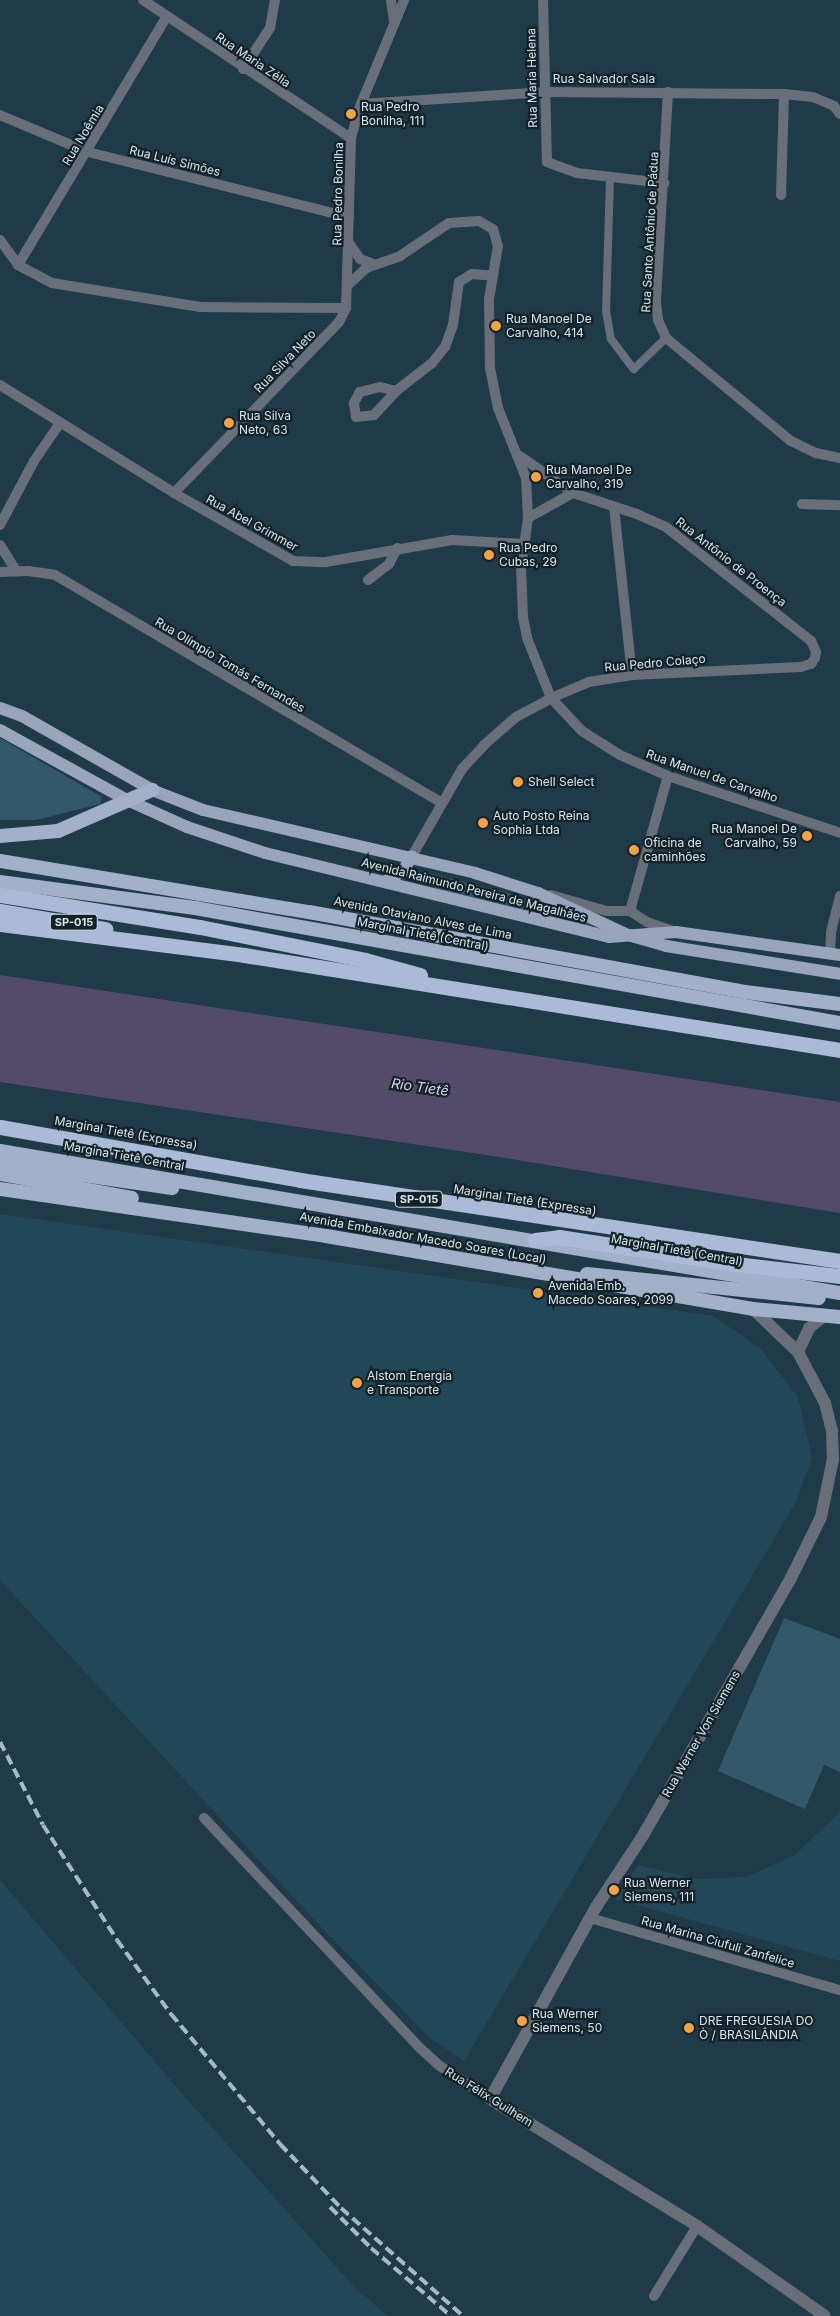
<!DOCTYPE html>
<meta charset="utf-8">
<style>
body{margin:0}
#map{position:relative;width:840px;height:2316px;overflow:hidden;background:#1f3b4a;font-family:Inter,sans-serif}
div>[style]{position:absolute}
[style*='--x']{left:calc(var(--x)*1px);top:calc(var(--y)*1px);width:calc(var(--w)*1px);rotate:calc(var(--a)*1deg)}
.built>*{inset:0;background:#224759}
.green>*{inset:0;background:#33586a}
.water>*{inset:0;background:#544b6b}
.pedestrian>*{height:8px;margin:-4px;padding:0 4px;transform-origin:4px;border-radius:4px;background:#696f7a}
.minor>*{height:10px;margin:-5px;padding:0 5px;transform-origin:5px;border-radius:5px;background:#696f7a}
.tertiary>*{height:12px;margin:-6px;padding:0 6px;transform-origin:6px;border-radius:6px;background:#696f7a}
.primary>*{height:12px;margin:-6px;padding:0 6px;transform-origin:6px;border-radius:6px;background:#99a5bc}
.trunk>*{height:14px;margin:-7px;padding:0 7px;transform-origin:7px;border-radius:7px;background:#a2b0c9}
.motorway>*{height:15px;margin:-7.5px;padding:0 7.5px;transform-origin:7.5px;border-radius:7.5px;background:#abbad6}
.rail>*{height:4px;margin-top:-2px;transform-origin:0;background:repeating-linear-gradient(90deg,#a6bac5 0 10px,transparent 0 15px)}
.dots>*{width:14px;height:14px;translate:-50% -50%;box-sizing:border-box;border:2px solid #142127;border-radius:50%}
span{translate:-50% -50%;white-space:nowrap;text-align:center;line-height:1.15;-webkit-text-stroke:4.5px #142127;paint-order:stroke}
.shield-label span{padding:1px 4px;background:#142127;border:1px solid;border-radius:4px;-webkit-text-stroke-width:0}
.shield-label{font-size:11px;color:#d6e7f0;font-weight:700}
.street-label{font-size:12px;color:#d6e7f0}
.poi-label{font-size:12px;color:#d6e7f0}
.left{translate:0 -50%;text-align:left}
.right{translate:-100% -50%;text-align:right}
.water-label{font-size:14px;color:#dbd2f6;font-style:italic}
</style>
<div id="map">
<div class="built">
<div style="clip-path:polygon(0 1214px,713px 1316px,760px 1348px,798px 1397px,812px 1458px,796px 1502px,464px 2061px,430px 2038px,318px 1924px,0 1580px)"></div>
<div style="clip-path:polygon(840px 1812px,840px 1961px,616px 1899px,638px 1865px,697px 1879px,747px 1877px,796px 1854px)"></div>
<div style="clip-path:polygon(0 1880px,184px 2096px,355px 2288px,388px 2316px,0 2316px)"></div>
</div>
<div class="green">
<div style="clip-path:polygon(0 738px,102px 797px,100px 804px,36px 820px,0 820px)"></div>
<div style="clip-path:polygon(415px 870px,508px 893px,591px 925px,590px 928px,495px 907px,408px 879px,410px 872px)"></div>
<div style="clip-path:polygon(784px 1618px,840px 1639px,840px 1772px,824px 1765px,805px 1809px,718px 1771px)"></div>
</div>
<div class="water">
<div style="clip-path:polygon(0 975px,840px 1102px,840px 1213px,493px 1156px,0 1082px)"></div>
</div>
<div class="pedestrian">
<div style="--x:610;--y:178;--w:133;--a:91.7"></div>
<div style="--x:606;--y:311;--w:28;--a:80"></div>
<div style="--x:611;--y:339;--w:38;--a:53"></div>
<div style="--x:634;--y:369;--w:45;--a:-44.1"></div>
</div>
<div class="minor">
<div style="--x:143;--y:0;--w:250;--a:33.6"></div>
<div style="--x:391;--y:0;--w:21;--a:82"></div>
<div style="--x:543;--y:0;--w:162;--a:88.6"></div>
<div style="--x:547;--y:162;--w:32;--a:20"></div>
<div style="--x:577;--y:173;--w:88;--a:6.6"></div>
<div style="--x:243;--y:69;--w:49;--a:-56.6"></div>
<div style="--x:270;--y:28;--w:28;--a:-80"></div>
<div style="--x:668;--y:92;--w:211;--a:93.3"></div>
<div style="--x:656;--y:303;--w:17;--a:83"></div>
<div style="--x:658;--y:320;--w:20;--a:66"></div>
<div style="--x:666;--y:338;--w:162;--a:39.5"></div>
<div style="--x:791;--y:441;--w:28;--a:26"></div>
<div style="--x:816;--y:453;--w:25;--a:12"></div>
<div style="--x:361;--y:104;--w:184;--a:-3.7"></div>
<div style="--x:545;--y:92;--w:239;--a:0.5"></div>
<div style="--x:784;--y:94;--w:29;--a:6"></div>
<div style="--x:813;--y:97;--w:23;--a:23"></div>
<div style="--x:834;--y:106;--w:10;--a:53"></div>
<div style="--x:0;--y:115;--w:95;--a:22.8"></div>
<div style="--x:88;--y:152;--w:269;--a:14"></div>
<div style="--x:781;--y:195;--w:101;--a:-88.3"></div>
<div style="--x:0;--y:240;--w:31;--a:54"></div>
<div style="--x:18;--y:265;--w:38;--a:28"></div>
<div style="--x:52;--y:283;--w:150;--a:9.2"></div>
<div style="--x:200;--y:307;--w:146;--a:0.4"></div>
<div style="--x:349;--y:243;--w:19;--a:55"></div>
<div style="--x:360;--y:259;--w:14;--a:21"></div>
<div style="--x:18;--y:265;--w:290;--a:-59.1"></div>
<div style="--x:348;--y:285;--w:25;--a:-43"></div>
<div style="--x:366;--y:268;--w:36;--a:-19"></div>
<div style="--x:400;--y:256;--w:59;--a:-34"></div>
<div style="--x:449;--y:223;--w:30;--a:-4"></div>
<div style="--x:479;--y:221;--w:16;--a:30"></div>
<div style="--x:493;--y:229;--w:18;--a:74"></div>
<div style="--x:498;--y:246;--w:54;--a:99.6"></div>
<div style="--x:489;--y:299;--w:69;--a:89.2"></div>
<div style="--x:490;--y:368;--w:41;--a:78.7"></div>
<div style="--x:498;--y:408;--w:75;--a:68.2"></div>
<div style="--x:526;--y:478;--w:40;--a:87.1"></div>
<div style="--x:528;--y:518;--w:49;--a:98.1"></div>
<div style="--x:521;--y:567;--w:50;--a:87.7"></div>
<div style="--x:523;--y:617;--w:21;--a:79"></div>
<div style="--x:527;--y:638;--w:65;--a:68.2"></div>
<div style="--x:551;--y:698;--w:45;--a:46.8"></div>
<div style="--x:582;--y:731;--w:45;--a:32.3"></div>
<div style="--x:620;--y:755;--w:52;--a:23.6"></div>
<div style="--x:668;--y:776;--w:181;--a:18.3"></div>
<div style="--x:0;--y:385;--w:205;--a:31.8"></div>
<div style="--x:174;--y:493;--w:137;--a:29.7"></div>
<div style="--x:293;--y:561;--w:33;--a:2"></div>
<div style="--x:326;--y:562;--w:128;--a:-9.9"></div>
<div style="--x:452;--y:540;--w:72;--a:3.2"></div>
<div style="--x:396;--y:391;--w:16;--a:-166"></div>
<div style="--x:380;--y:387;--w:21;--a:166"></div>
<div style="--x:360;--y:392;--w:13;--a:119"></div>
<div style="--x:354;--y:403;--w:14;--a:82"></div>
<div style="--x:356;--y:417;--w:18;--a:-6"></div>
<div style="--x:374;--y:415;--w:33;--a:-47"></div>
<div style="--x:396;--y:391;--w:46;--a:-37.9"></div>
<div style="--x:432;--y:363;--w:21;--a:-51"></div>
<div style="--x:445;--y:347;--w:23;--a:-70"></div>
<div style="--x:453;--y:325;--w:43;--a:-82.1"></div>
<div style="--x:459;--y:282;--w:15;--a:-32"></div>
<div style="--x:472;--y:274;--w:21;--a:5"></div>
<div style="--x:174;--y:493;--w:238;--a:-46"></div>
<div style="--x:339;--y:322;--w:16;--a:-63"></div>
<div style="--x:346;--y:308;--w:170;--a:-88.3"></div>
<div style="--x:351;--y:138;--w:35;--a:-74"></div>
<div style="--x:361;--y:104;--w:113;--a:-67.5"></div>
<div style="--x:802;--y:504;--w:38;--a:2"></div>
<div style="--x:614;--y:507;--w:169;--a:83.9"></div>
<div style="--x:528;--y:518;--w:51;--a:-29.1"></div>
<div style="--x:0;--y:525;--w:72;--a:-62"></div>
<div style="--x:34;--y:461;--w:46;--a:-55.6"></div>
<div style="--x:0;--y:545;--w:31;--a:58"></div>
<div style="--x:0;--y:572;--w:28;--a:-2"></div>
<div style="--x:28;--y:571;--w:27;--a:8"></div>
<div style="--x:55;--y:575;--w:449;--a:30.5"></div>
<div style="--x:368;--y:580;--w:26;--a:-37"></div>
<div style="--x:389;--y:564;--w:18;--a:-63"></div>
<div style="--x:412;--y:856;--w:100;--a:-60.1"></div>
<div style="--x:462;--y:769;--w:33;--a:-47"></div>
<div style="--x:484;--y:745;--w:43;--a:-41.2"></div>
<div style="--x:516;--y:717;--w:40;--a:-28"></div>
<div style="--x:551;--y:698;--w:41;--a:-22.8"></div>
<div style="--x:589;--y:682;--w:44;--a:-9.2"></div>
<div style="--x:632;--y:675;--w:169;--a:-2.7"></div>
<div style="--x:801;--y:667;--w:10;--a:-17"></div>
<div style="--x:811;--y:664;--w:7;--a:-56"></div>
<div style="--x:815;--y:658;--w:6;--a:-81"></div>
<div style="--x:816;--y:652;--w:12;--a:-114"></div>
<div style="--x:811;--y:641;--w:184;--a:-141.8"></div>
<div style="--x:666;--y:527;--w:32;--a:-156"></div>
<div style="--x:637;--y:514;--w:67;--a:-161.8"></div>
<div style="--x:573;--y:493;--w:65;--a:-145.1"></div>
<div style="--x:551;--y:895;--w:57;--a:16.2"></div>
<div style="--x:606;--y:911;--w:24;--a:0"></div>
<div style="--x:630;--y:911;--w:140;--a:-74.3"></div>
<div style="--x:630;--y:911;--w:20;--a:33"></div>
<div style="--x:647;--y:922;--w:28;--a:19"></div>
<div style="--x:830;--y:954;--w:22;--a:-87"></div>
<div style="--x:831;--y:932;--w:37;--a:-76"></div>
<div style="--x:204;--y:1818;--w:317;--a:46.8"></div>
<div style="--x:421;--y:2049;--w:25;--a:42"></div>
<div style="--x:440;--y:2066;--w:60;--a:33.4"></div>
<div style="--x:590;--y:1918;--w:260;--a:16.1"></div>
<div style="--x:654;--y:2296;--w:82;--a:-58.4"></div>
</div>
<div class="tertiary">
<div style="--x:753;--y:1309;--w:62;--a:43.7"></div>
<div style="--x:798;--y:1352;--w:58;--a:62.1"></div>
<div style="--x:825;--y:1403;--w:29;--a:76"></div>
<div style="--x:832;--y:1431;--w:28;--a:88"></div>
<div style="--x:833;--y:1459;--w:59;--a:101.7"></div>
<div style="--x:821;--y:1517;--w:68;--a:116.2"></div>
<div style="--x:791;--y:1578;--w:295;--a:119.9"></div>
<div style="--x:644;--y:1834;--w:87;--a:123.3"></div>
<div style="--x:596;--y:1907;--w:219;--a:118.9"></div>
<div style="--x:490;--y:2099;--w:243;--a:31.5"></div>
<div style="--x:697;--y:2226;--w:156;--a:35.1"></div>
<div style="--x:798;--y:1352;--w:26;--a:-65"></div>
<div style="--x:809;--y:1328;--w:19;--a:-39"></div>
</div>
<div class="primary">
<div style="--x:0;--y:708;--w:23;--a:20"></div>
<div style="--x:22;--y:716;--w:150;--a:29.6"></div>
<div style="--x:152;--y:790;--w:55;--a:21.4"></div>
<div style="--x:203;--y:810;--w:279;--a:13"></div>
<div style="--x:475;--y:873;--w:66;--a:17.6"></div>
<div style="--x:538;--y:893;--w:99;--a:25"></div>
<div style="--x:628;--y:935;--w:40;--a:16"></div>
<div style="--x:666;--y:946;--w:176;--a:9.1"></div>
<div style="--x:0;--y:730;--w:143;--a:28.9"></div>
<div style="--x:125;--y:799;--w:68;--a:24.3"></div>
<div style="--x:187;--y:827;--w:82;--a:18.4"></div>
<div style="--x:265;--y:853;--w:354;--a:13.7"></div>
<div style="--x:609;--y:937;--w:67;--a:-4.3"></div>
<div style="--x:676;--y:932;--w:166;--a:8"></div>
<div style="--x:386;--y:881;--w:20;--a:-30"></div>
<div style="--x:403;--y:871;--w:17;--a:-59"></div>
</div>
<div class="trunk">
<div style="--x:0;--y:836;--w:58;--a:-4.9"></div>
<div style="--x:58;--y:831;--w:103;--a:-23.6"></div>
<div style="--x:0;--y:861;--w:313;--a:9.4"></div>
<div style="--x:309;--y:912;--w:443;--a:10.4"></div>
<div style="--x:745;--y:992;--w:96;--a:7.2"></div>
<div style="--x:0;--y:882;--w:197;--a:7.6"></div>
<div style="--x:195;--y:908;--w:655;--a:10.11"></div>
<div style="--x:0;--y:1151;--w:852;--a:9.6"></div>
<div style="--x:0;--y:1163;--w:174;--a:8.3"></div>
<div style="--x:0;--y:1174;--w:134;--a:10.3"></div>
<div style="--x:0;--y:1189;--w:329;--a:8.2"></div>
<div style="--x:326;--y:1236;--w:433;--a:9.7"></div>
<div style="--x:753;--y:1309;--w:87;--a:5.3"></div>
<div style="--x:587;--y:1274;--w:233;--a:5.9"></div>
</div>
<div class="motorway">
<div style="--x:0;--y:895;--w:203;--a:9.1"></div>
<div style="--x:200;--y:927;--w:168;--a:11.3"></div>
<div style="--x:365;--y:960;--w:57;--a:15.3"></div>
<div style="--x:0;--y:911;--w:107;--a:9.7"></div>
<div style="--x:0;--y:924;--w:246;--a:7.2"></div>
<div style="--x:244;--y:955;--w:604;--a:9.06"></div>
<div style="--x:0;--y:1127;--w:305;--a:10"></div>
<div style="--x:300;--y:1180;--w:546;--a:8.53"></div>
<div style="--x:535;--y:1240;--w:24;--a:-7"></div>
<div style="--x:559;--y:1237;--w:179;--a:8.7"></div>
<div style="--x:736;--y:1264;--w:105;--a:6.6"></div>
</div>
<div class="rail">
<div style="--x:0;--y:1742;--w:93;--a:62.6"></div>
<div style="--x:43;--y:1825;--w:137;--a:57.2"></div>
<div style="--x:117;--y:1940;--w:92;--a:53.9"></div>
<div style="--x:171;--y:2014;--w:170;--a:50"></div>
<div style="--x:280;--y:2144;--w:88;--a:46.4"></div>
<div style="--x:341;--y:2208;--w:163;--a:41.5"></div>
<div style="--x:330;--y:2207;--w:58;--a:45"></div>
<div style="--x:371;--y:2248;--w:105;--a:40.4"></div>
</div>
<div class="dots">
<div style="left:351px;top:114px;background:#f4a344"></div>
<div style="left:496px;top:326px;background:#f4a344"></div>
<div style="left:229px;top:423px;background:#f4a344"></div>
<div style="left:536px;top:477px;background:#f4a344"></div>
<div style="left:489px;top:555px;background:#f4a344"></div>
<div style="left:518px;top:782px;background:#f4a344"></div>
<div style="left:483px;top:823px;background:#f4a344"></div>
<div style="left:807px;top:836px;background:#f4a344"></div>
<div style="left:634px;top:850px;background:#f4a344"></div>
<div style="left:538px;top:1293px;background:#f4a344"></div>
<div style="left:357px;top:1383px;background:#f4a344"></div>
<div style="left:614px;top:1890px;background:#f4a344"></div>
<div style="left:522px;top:2021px;background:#f4a344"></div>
<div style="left:689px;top:2028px;background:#f4a344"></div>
</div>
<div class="shield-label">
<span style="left:74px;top:922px">SP-015</span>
<span style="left:419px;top:1199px">SP-015</span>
</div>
<div class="street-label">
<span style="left:253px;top:60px;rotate:34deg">Rua Maria Zélia</span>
<span style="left:532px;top:78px;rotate:-91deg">Rua Maria Helena</span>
<span style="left:604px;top:79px">Rua Salvador Sala</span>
<span style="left:83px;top:135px;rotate:-59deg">Rua Noêmia</span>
<span style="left:175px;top:161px;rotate:14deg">Rua Luís Simões</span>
<span style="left:338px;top:194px;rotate:-89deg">Rua Pedro Bonilha</span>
<span style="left:650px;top:232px;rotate:-87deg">Rua Santo Antônio de Pádua</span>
<span style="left:285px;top:361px;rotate:-46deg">Rua Silva Neto</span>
<span style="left:252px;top:523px;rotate:29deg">Rua Abel Grimmer</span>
<span style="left:731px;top:562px;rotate:38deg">Rua Antônio de Proença</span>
<span style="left:655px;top:663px;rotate:-5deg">Rua Pedro Colaço</span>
<span style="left:230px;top:665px;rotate:31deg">Rua Olímpio Tomás Fernandes</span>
<span style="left:712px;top:776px;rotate:19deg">Rua Manuel de Carvalho</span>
<span style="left:474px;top:890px;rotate:14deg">Avenida Raimundo Pereira de Magalhães</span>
<span style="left:423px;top:918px;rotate:11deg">Avenida Otaviano Alves de Lima</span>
<span style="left:423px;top:934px;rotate:11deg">Marginal Tietê (Central)</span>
<span style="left:126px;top:1133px;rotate:10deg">Marginal Tietê (Expressa)</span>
<span style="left:124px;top:1156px;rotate:10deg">Margina Tietê Central</span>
<span style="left:525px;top:1200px;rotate:9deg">Marginal Tietê (Expressa)</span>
<span style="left:423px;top:1238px;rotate:10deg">Avenida Embaixador Macedo Soares (Local)</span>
<span style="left:677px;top:1250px;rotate:10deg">Marginal Tietê (Central)</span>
<span style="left:701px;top:1734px;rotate:-60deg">Rua Werner Von Siemens</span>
<span style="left:718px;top:1942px;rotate:16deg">Rua Marina Ciufuli Zanfelice</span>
<span style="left:489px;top:2097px;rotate:32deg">Rua Félix Guilhem</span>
</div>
<div class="poi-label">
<span class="left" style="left:361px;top:114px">Rua Pedro<br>Bonilha, 111</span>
<span class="left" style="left:506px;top:326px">Rua Manoel De<br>Carvalho, 414</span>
<span class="left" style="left:239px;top:423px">Rua Silva<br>Neto, 63</span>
<span class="left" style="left:546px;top:477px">Rua Manoel De<br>Carvalho, 319</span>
<span class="left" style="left:499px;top:555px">Rua Pedro<br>Cubas, 29</span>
<span class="left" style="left:528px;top:782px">Shell Select</span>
<span class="left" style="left:493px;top:823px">Auto Posto Reina<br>Sophia Ltda</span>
<span class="right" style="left:797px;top:836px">Rua Manoel De<br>Carvalho, 59</span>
<span class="left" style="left:644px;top:850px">Oficina de<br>caminhões</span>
<span class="left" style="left:548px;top:1293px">Avenida Emb.<br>Macedo Soares, 2099</span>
<span class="left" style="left:367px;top:1383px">Alstom Energia<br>e Transporte</span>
<span class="left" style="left:624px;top:1890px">Rua Werner<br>Siemens, 111</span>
<span class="left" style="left:532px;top:2021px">Rua Werner<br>Siemens, 50</span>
<span class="left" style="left:699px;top:2028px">DRE FREGUESIA DO<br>Ò / BRASILÂNDIA</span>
</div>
<div class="water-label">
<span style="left:420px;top:1087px;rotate:8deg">Rio Tietê</span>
</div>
</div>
